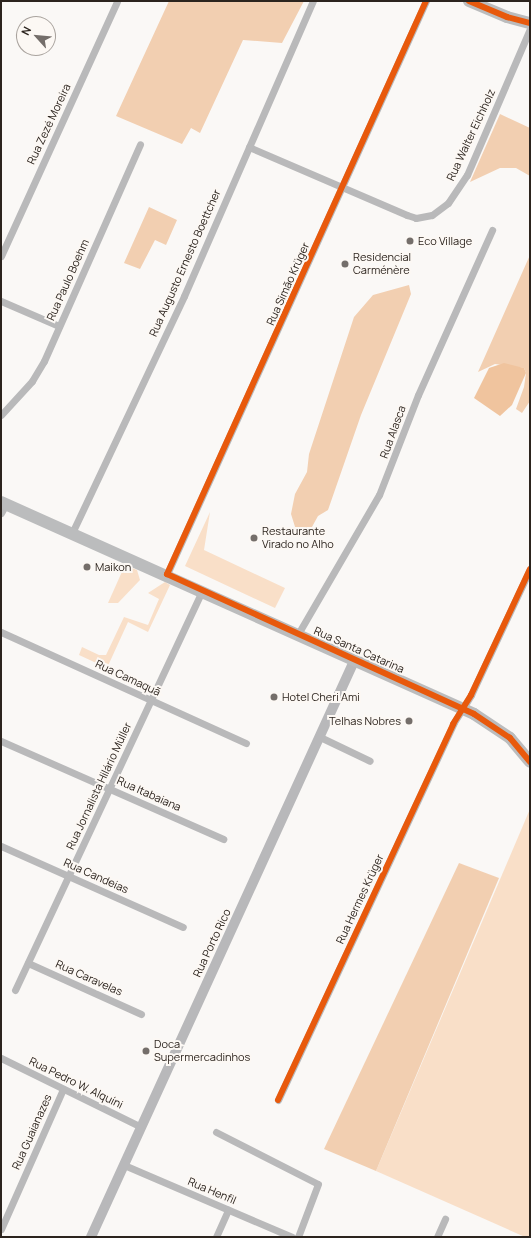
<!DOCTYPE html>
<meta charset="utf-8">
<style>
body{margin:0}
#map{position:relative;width:531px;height:1238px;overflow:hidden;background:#faf8f6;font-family:Manrope,sans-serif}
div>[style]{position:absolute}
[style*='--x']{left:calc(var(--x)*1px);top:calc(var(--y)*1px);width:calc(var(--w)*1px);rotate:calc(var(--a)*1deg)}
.green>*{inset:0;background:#f9dfc8}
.forest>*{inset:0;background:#f2cfb1}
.water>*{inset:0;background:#f0c49e}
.street>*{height:7px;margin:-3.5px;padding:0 3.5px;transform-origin:3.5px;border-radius:3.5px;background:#b9b9ba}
.secondary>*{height:10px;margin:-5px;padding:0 5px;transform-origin:5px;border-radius:5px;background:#b8b8ba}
.primary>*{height:12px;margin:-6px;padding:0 6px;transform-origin:6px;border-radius:6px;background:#bbbcbd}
.cycleway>*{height:6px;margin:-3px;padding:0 3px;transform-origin:3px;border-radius:3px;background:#e8590c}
.dots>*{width:11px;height:11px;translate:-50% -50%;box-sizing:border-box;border:2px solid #fcf8f4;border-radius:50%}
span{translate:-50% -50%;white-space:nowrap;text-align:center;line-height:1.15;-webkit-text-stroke:4px #fcf8f4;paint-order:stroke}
.street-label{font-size:11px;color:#2c241e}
.poi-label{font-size:11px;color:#2c241e}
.left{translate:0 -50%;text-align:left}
.right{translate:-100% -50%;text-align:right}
.frame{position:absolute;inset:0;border:2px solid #2c241e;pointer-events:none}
.north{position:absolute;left:16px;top:16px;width:40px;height:40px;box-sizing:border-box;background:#fcf8f4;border:1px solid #a9a39e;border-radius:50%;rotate:297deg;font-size:11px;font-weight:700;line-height:16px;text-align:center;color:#2c241e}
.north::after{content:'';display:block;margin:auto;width:14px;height:18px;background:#746e6a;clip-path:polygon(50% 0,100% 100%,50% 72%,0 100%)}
</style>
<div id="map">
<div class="green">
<div style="clip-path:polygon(210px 512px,204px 550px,285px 588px,275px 608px,185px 566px)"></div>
<div style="clip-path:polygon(125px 565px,137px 570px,140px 580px,118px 603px,108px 603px)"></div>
<div style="clip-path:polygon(165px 582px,170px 585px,148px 632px,128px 622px,107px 668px,79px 655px,82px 647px,99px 655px,106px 655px,124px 617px,148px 625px,159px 599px,148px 593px)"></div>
<div style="clip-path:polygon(530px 809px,530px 1237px,525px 1237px,376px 1171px)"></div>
</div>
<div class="forest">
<div style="clip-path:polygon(169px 1px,304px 1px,282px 43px,243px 40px,200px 133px,191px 128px,182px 144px,116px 116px)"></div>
<div style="clip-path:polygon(500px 114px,530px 128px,530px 176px,516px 168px,500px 168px,470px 182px)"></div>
<div style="clip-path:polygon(149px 207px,177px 220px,166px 245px,155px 240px,140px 269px,124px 263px)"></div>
<div style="clip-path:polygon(530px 255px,530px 401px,522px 413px,516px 409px,524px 387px,526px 373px,524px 368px,495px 364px,478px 372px)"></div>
<div style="clip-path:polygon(409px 285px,411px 294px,361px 415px,328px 510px,318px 516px,307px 536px,296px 530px,291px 514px,295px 494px,307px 472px,309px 454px,354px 317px,373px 295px)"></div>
<div style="clip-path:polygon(459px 863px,499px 878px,376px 1171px,324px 1149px)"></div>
</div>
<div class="water">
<div style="clip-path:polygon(504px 363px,524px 368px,526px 373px,512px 405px,500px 416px,474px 398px,489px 368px)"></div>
</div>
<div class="street">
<div style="--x:249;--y:147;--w:172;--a:23.3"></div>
<div style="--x:407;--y:215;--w:9;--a:18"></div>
<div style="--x:416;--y:218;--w:16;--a:-11"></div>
<div style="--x:432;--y:215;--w:20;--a:-37"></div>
<div style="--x:448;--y:203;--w:34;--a:-56"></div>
<div style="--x:467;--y:175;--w:159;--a:-66.7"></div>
<div style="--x:1;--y:256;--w:280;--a:-65.5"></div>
<div style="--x:1;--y:301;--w:63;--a:23.3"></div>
<div style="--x:1;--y:415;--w:46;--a:-47.6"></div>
<div style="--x:32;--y:381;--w:23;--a:-59"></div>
<div style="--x:44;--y:361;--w:237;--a:-66.1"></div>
<div style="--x:1;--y:513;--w:10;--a:-61"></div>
<div style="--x:72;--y:533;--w:262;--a:-64.7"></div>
<div style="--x:184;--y:296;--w:322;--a:-66.4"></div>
<div style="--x:167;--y:574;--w:629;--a:-65.68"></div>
<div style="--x:1;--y:632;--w:269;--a:24.4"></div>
<div style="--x:298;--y:634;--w:161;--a:-59.8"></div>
<div style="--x:379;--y:495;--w:107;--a:-68.7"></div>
<div style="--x:418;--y:395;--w:181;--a:-65.8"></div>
<div style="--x:320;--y:737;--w:55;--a:25.6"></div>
<div style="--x:1;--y:741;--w:243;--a:23.8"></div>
<div style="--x:1;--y:846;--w:199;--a:24"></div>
<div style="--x:28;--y:963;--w:124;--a:24.3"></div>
<div style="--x:15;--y:990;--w:441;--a:-64.9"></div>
<div style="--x:1;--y:1058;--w:156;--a:26.2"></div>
<div style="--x:278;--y:1100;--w:415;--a:-65"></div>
<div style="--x:453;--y:724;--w:34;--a:-58"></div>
<div style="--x:471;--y:695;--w:139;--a:-64.9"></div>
<div style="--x:216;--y:1132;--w:114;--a:27"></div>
<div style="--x:318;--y:1184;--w:57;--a:110.7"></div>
<div style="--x:124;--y:1165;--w:183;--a:23.2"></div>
<div style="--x:1;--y:1229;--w:153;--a:-66.1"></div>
<div style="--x:216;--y:1237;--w:30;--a:-66"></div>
<div style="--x:437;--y:1237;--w:20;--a:-66"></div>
</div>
<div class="secondary">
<div style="--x:91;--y:1237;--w:635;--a:-65.45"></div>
</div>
<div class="primary">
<div style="--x:469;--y:1;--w:41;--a:22.8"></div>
<div style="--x:507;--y:17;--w:24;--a:15"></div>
<div style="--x:1;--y:502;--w:518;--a:24.14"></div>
<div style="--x:474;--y:714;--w:43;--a:33.7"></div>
<div style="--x:510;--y:738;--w:31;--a:50"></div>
</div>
<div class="cycleway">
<div style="--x:426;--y:1;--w:629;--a:114.32"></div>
<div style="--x:167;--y:574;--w:337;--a:24.5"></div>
<div style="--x:474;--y:714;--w:43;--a:33.7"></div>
<div style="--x:510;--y:738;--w:31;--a:50"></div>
<div style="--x:469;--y:1;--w:41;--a:22.8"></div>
<div style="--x:507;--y:17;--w:24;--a:15"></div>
<div style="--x:278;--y:1100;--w:415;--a:-65"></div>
<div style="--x:453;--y:724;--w:34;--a:-58"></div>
<div style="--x:471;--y:695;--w:139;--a:-64.9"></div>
</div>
<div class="dots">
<div style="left:410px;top:241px;background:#746e6a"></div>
<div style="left:345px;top:264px;background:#746e6a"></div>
<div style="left:254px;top:538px;background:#746e6a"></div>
<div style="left:87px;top:567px;background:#746e6a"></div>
<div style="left:274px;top:697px;background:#746e6a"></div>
<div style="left:409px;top:721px;background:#746e6a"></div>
<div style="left:146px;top:1051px;background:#746e6a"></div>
</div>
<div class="street-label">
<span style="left:49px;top:124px;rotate:-65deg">Rua Zezé Moreira</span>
<span style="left:471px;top:135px;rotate:-65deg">Rua Walter Eichholz</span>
<span style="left:185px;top:263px;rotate:-66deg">Rua Augusto Ernesto Boettcher</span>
<span style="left:68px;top:280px;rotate:-66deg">Rua Paulo Boehm</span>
<span style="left:288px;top:284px;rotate:-66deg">Rua Simão Krüger</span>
<span style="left:393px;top:432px;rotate:-70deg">Rua Alasca</span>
<span style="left:359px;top:650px;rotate:24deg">Rua Santa Catarina</span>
<span style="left:128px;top:678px;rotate:25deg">Rua Camaquã</span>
<span style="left:99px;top:786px;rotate:-65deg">Rua Jornalista Hilário Müller</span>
<span style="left:149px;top:794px;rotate:24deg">Rua Itabaiana</span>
<span style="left:96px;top:876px;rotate:24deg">Rua Candeias</span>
<span style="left:360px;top:899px;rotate:-65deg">Rua Hermes Krüger</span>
<span style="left:212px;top:943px;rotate:-65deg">Rua Porto Rico</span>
<span style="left:89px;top:978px;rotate:24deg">Rua Caravelas</span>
<span style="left:76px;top:1083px;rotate:26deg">Rua Pedro W. Alquíni</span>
<span style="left:32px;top:1132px;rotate:-66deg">Rua Guaianazes</span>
<span style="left:212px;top:1191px;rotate:23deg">Rua Henfil</span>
</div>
<div class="poi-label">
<span class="left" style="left:418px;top:241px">Eco Village</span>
<span class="left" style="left:353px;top:264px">Residencial<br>Carménère</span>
<span class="left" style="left:262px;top:538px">Restaurante<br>Virado no Alho</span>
<span class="left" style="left:95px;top:567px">Maikon</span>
<span class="left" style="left:282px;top:697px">Hotel Cheri Ami</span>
<span class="right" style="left:401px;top:721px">Telhas Nobres</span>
<span class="left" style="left:154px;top:1051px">Doca<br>Supermercadinhos</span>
</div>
<div class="frame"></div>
<div class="north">N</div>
</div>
